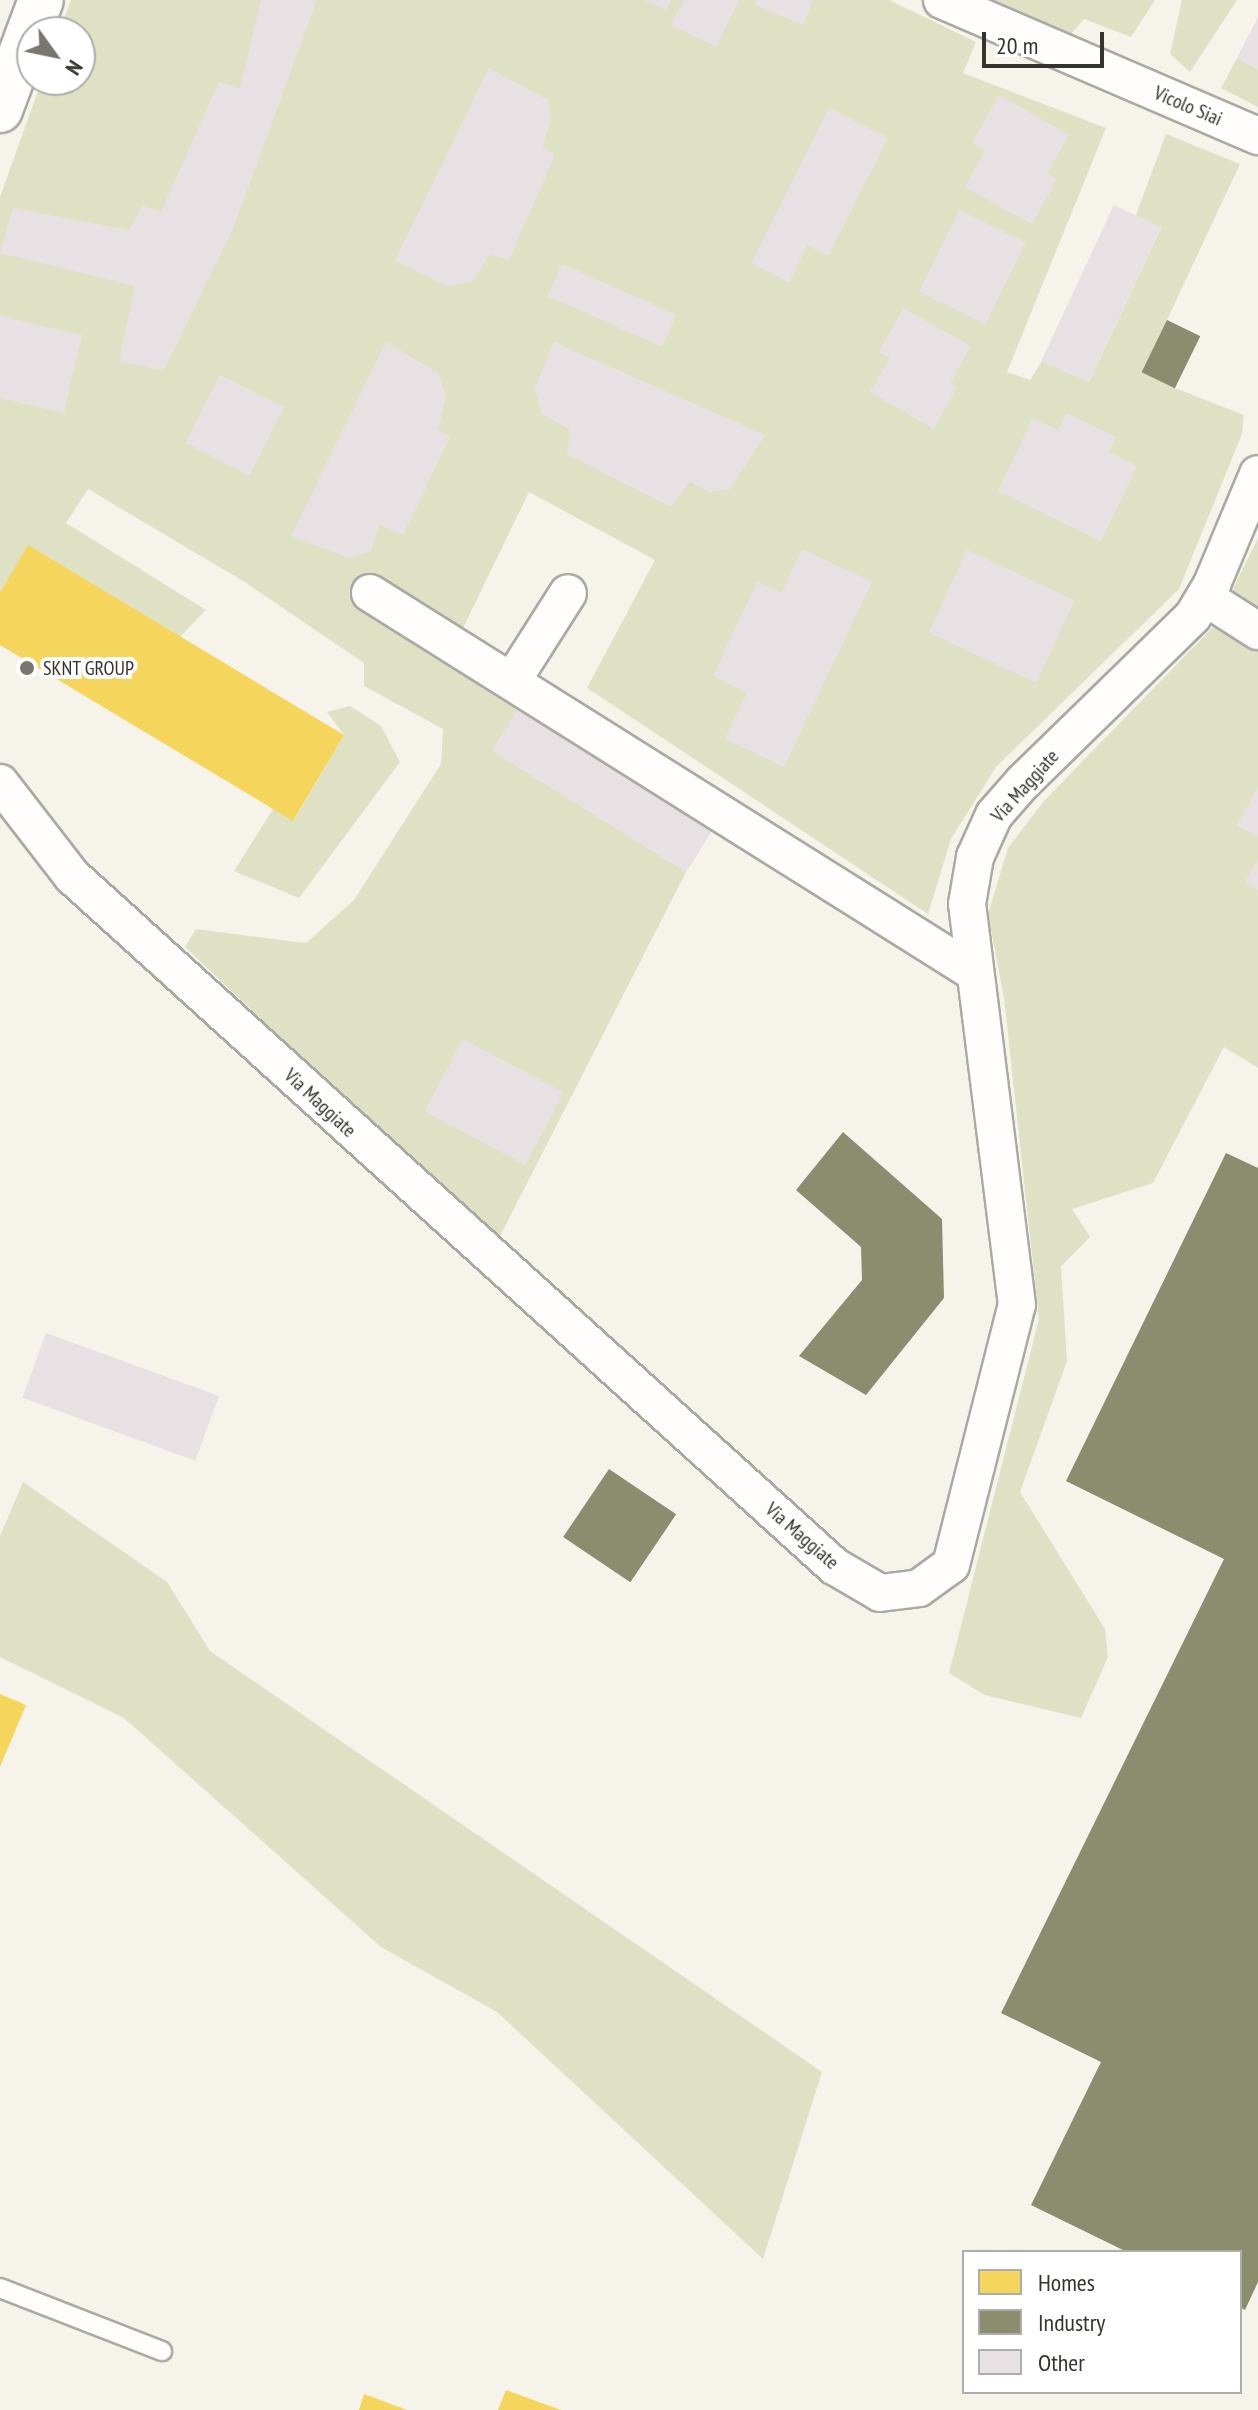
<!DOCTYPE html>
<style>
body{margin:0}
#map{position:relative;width:1258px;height:2410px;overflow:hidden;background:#f6f3eb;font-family:"PT Sans Narrow",sans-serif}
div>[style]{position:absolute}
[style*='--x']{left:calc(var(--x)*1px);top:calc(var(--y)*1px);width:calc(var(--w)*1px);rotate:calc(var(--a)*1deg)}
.green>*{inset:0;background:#dfe1c4}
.homes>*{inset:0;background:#f6d55c}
.industry>*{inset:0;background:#8c8c6e;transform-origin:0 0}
.building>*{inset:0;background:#e7e1e4;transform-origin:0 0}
.roads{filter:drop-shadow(2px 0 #aba9a3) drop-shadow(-2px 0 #aba9a3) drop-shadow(0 2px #aba9a3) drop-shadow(0 -2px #aba9a3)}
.lane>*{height:18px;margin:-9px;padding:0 9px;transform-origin:9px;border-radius:9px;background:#fefdfc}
.street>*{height:36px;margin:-18px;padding:0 18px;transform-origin:18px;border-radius:18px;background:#fefdfc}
.primary>*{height:44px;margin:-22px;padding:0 22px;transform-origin:22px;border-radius:22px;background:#fefdfc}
.dots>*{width:22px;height:22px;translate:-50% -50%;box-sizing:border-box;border:4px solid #fff;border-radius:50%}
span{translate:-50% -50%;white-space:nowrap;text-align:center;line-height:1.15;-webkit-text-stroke:8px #fff;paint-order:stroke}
.street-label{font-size:20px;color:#35332d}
.poi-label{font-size:20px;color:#35332d}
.left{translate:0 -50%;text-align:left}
.legend{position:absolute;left:962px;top:2250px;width:280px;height:144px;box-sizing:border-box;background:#fff;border:2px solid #aeadab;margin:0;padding:10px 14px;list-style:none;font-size:24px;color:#35332d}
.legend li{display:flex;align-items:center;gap:16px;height:40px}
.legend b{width:40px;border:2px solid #aeadab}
.north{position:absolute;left:16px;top:16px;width:80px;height:80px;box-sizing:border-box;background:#fff;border:2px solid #aeadab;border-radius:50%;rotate:123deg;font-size:22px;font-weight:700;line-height:32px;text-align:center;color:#35332d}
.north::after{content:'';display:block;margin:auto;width:28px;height:36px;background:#797670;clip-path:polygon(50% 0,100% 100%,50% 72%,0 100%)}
.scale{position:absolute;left:982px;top:32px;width:122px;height:36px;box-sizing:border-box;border:4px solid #35332d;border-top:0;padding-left:10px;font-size:24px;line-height:28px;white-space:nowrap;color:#35332d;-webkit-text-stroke:6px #fff;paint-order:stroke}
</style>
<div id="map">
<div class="green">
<div style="clip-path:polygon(71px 0,889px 0,976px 42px,963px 73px,1106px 128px,1007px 372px,1030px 380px,1042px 361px,1089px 382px,1161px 228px,1136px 215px,1166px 134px,1240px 164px,1167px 320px,1200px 336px,1175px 388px,1244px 415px,1242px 434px,1179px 589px,996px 767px,951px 839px,928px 914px,587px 688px,655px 560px,529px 492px,446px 663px,714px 827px,686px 872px,497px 1242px,185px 947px,196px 929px,306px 943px,354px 900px,441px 764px,443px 729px,364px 686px,364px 663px,243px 581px,88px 489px,66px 523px,206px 610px,178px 639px,29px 546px,0 593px,0 197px,42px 80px,80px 80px,80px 32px,59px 32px)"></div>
<div style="clip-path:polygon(986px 0,1155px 0,1131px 37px,1084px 19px,1067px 39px)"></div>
<div style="clip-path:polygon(1182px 0,1237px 0,1190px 72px,1170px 54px)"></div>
<div style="clip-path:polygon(1237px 58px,1258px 69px,1258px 107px,1221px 88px)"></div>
<div style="clip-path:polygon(1258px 538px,1258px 1068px,1224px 1047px,1153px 1183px,1072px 1209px,1090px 1237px,1061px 1266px,1067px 1361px,1020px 1492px,1105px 1629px,1108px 1657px,1081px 1718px,985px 1695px,949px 1673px,1039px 1319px,1004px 998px,988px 914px,1008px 848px,1044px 801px,1215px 625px)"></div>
<div style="clip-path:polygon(350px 706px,381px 726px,400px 762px,299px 898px,234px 871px,273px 809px,294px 820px,344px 735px,327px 712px)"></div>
<div style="clip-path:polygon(23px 1482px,167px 1582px,210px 1651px,822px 2072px,763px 2259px,497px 2012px,381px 1947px,124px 1718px,0 1657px,0 1536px)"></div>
</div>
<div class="homes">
<div style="clip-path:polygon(28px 545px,344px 735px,293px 821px,0 645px,0 593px)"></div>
<div style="clip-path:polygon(0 1694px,26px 1705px,0 1767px)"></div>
<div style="clip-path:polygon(506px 2390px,561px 2410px,498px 2410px)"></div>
<div style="clip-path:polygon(364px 2394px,407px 2410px,359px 2410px)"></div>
</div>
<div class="industry">
<div style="left:1167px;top:320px;width:37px;height:58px;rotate:26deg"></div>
<div style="clip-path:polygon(843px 1132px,942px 1219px,944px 1298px,866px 1395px,799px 1356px,862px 1280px,861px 1247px,796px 1190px)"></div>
<div style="clip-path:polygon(1226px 1153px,1258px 1168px,1258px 2282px,1245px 2310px,1240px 2307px,1240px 2252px,1127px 2252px,1031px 2205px,1101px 2062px,1001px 2013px,1224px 1559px,1066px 1481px)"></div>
<div style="left:609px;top:1469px;width:81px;height:82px;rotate:34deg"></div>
</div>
<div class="building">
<div style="clip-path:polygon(261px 0,317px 0,233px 229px,164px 370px,119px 362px,135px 286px,0 253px,13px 208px,129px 230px,143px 205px,161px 212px,219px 82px,240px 88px)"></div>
<div style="clip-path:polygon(643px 0,671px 0,667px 10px)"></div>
<div style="clip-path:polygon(684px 0,739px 0,716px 47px,671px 25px)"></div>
<div style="clip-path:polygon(757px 0,813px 0,803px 25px,755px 5px)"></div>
<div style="clip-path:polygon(1258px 17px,1258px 69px,1237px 58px)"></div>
<div style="clip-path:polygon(489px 68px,548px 100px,551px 119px,542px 147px,555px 155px,509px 260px,490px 254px,472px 282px,447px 286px,395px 260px)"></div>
<div style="clip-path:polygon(999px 95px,1069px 135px,1047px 173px,1057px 179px,1032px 224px,965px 187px,985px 150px,972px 143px)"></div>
<div style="clip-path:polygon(829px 108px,888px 138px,828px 256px,807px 245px,789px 282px,751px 263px)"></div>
<div style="left:1114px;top:205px;width:52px;height:172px;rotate:25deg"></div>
<div style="left:959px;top:210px;width:74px;height:91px;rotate:26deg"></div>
<div style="left:562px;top:264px;width:125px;height:35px;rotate:24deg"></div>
<div style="clip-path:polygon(903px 308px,971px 346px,950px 383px,957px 387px,934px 429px,870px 392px,890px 358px,879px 352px)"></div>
<div style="clip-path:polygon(0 316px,82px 335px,64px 413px,0 398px)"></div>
<div style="clip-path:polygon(386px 342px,438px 373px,446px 397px,438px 429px,450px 437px,403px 535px,380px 525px,371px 552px,349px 558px,291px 536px)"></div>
<div style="clip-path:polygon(554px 342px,765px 435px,730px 489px,709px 492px,690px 482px,671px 507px,567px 454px,570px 430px,541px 413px,535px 388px)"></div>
<div style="left:220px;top:375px;width:72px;height:76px;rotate:27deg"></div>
<div style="clip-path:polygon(1067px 413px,1116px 437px,1109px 452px,1137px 466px,1101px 541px,998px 491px,1033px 418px,1058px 430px)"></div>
<div style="clip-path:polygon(802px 549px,872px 582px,784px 767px,725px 739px,747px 693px,713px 676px,757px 582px,782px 593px)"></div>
<div style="left:967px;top:550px;width:119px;height:91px;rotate:25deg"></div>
<div style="left:520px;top:706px;width:229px;height:53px;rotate:32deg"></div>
<div style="clip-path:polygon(1258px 787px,1258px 837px,1237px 825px)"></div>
<div style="clip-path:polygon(1258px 860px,1258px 890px,1245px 882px)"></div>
<div style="left:463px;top:1039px;width:114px;height:82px;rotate:28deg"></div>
<div style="left:46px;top:1333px;width:184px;height:69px;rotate:20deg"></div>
</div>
<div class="roads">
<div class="lane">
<div style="--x:0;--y:2288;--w:174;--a:21.3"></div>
</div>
<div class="street">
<div style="--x:942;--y:0;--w:344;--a:23.3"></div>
<div style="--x:370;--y:593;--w:714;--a:32.13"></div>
<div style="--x:1205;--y:597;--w:63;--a:32.7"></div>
<div style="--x:512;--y:681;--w:104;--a:-57.5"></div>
<div style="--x:0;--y:783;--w:118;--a:52.3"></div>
<div style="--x:72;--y:876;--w:1028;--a:42.16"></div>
<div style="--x:834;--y:1566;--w:53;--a:30.4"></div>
<div style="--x:880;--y:1593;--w:39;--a:-7"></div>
<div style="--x:919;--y:1588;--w:39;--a:-36"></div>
<div style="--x:951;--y:1565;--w:268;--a:-75.8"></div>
<div style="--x:1017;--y:1305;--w:404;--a:-97.1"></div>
<div style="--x:967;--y:904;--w:48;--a:-80.3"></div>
<div style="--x:975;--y:857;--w:46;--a:-65.7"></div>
<div style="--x:994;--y:815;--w:44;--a:-48.7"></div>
<div style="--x:1023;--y:782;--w:238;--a:-44.3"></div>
<div style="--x:1193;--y:616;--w:37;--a:-59"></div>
<div style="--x:1212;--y:584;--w:119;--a:-67.3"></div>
</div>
<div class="primary">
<div style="--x:0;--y:110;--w:117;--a:-69.6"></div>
</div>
</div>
<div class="dots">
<div style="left:27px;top:668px;background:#797670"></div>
</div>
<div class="street-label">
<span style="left:1188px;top:106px;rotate:23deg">Vicolo Siai</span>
<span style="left:1025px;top:786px;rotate:-48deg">Via Maggiate</span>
<span style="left:320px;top:1103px;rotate:43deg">Via Maggiate</span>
<span style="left:802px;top:1536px;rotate:41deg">Via Maggiate</span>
</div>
<div class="poi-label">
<span class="left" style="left:43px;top:668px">SKNT GROUP</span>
</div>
<ul class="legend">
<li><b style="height:22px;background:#f6d55c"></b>Homes</li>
<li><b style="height:22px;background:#8c8c6e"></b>Industry</li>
<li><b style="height:22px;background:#e7e1e4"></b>Other</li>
</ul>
<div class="north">N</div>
<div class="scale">20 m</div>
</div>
